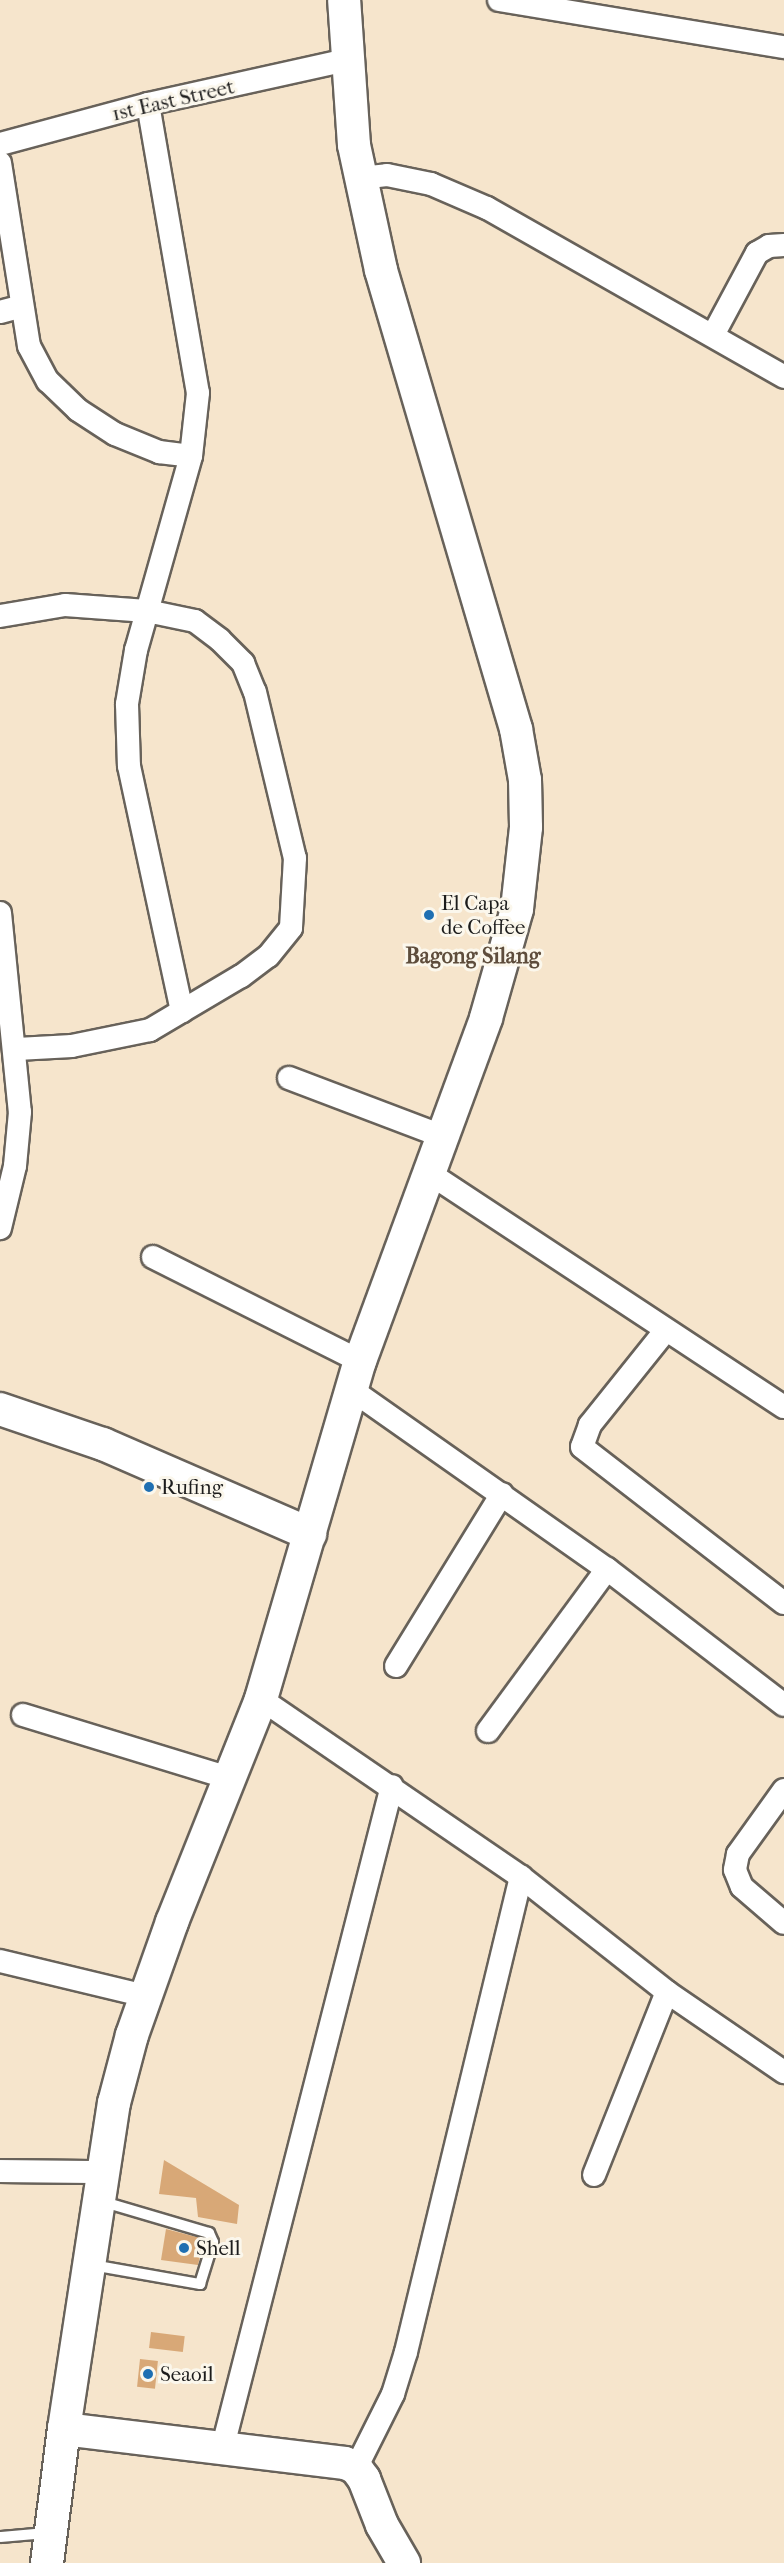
<!DOCTYPE html>
<style>
body{margin:0}
#map{position:relative;width:784px;height:2563px;overflow:hidden;background:#f6e5cc;font-family:"IM FELL French Canon",serif}
div>[style]{position:absolute}
[style*='--x']{left:calc(var(--x)*1px);top:calc(var(--y)*1px);width:calc(var(--w)*1px);rotate:calc(var(--a)*1deg)}
.building>*{inset:0;background:#d8a877;transform-origin:0 0}
.roads{filter:drop-shadow(2px 0 #68625a) drop-shadow(-2px 0 #68625a) drop-shadow(0 2px #68625a) drop-shadow(0 -2px #68625a)}
.lane>*{height:10px;margin:-5px;padding:0 5px;transform-origin:5px;border-radius:5px;background:#fff}
.street>*{height:22px;margin:-11px;padding:0 11px;transform-origin:11px;border-radius:11px;background:#fff}
.secondary>*{height:32px;margin:-16px;padding:0 16px;transform-origin:16px;border-radius:16px;background:#fff}
.dots>*{width:16px;height:16px;translate:-50% -50%;box-sizing:border-box;border:3px solid #fbf7ec;border-radius:50%}
span{translate:-50% -50%;white-space:nowrap;text-align:center;line-height:1.15;-webkit-text-stroke:6px #fbf7ec;paint-order:stroke}
.street-label{font-size:21px;color:#1c1c1c}
.poi-label{font-size:21px;color:#1c1c1c}
.left{translate:0 -50%;text-align:left}
.neighbourhood-label{font-size:22px;color:#5e4d3c;font-weight:700}
</style>
<div id="map">
<div class="building">
<div style="clip-path:polygon(164px 2160px,239px 2205px,237px 2224px,198px 2217px,196px 2198px,159px 2194px)"></div>
<div style="clip-path:polygon(166px 2229px,204px 2239px,198px 2265px,161px 2260px)"></div>
<div style="left:151px;top:2332px;width:34px;height:16px;rotate:7deg"></div>
<div style="left:140px;top:2359px;width:18px;height:28px;rotate:6deg"></div>
</div>
<div class="roads">
<div class="lane">
<div style="--x:92;--y:2265;--w:110;--a:10"></div>
<div style="--x:200;--y:2284;--w:44;--a:-72.8"></div>
<div style="--x:213;--y:2242;--w:10;--a:-114"></div>
<div style="--x:209;--y:2233;--w:114;--a:-163.6"></div>
<div style="--x:0;--y:2537;--w:47;--a:-4.9"></div>
</div>
<div class="street">
<div style="--x:499;--y:0;--w:289;--a:9.4"></div>
<div style="--x:148;--y:104;--w:293;--a:80.2"></div>
<div style="--x:198;--y:393;--w:63;--a:96.3"></div>
<div style="--x:191;--y:456;--w:202;--a:105.8"></div>
<div style="--x:136;--y:650;--w:55;--a:99.5"></div>
<div style="--x:127;--y:704;--w:62;--a:88.2"></div>
<div style="--x:129;--y:766;--w:251;--a:77.8"></div>
<div style="--x:0;--y:144;--w:153;--a:-15.1"></div>
<div style="--x:148;--y:104;--w:204;--a:-12.5"></div>
<div style="--x:0;--y:163;--w:185;--a:81"></div>
<div style="--x:29;--y:346;--w:40;--a:62"></div>
<div style="--x:48;--y:381;--w:42;--a:44"></div>
<div style="--x:78;--y:410;--w:44;--a:33"></div>
<div style="--x:115;--y:434;--w:48;--a:22.2"></div>
<div style="--x:159;--y:452;--w:32;--a:7"></div>
<div style="--x:360;--y:178;--w:27;--a:-6"></div>
<div style="--x:387;--y:175;--w:45;--a:11.6"></div>
<div style="--x:431;--y:184;--w:61;--a:23.2"></div>
<div style="--x:487;--y:208;--w:342;--a:29.6"></div>
<div style="--x:0;--y:312;--w:23;--a:-15"></div>
<div style="--x:713;--y:335;--w:93;--a:-61.8"></div>
<div style="--x:757;--y:253;--w:14;--a:-30"></div>
<div style="--x:769;--y:246;--w:15;--a:-4"></div>
<div style="--x:0;--y:616;--w:66;--a:-9.6"></div>
<div style="--x:65;--y:605;--w:82;--a:4.2"></div>
<div style="--x:147;--y:611;--w:49;--a:11.8"></div>
<div style="--x:195;--y:621;--w:31;--a:37"></div>
<div style="--x:220;--y:640;--w:33;--a:45"></div>
<div style="--x:243;--y:663;--w:31;--a:68"></div>
<div style="--x:255;--y:692;--w:171;--a:76.5"></div>
<div style="--x:295;--y:858;--w:70;--a:93.3"></div>
<div style="--x:291;--y:928;--w:36;--a:129"></div>
<div style="--x:268;--y:956;--w:34;--a:143"></div>
<div style="--x:241;--y:976;--w:106;--a:149.3"></div>
<div style="--x:150;--y:1030;--w:80;--a:168.4"></div>
<div style="--x:72;--y:1046;--w:55;--a:176.9"></div>
<div style="--x:0;--y:913;--w:200;--a:84.3"></div>
<div style="--x:20;--y:1112;--w:54;--a:95.3"></div>
<div style="--x:15;--y:1166;--w:64;--a:103.6"></div>
<div style="--x:289;--y:1078;--w:164;--a:20.8"></div>
<div style="--x:429;--y:1173;--w:425;--a:33.4"></div>
<div style="--x:153;--y:1257;--w:232;--a:26.7"></div>
<div style="--x:666;--y:1330;--w:122;--a:128.7"></div>
<div style="--x:590;--y:1425;--w:23;--a:110"></div>
<div style="--x:582;--y:1447;--w:255;--a:37.7"></div>
<div style="--x:352;--y:1390;--w:312;--a:35.1"></div>
<div style="--x:607;--y:1569;--w:223;--a:37.5"></div>
<div style="--x:396;--y:1666;--w:202;--a:-58.4"></div>
<div style="--x:261;--y:1699;--w:315;--a:34.4"></div>
<div style="--x:521;--y:1877;--w:186;--a:38.2"></div>
<div style="--x:667;--y:1992;--w:142;--a:34.4"></div>
<div style="--x:23;--y:1715;--w:219;--a:17"></div>
<div style="--x:488;--y:1731;--w:201;--a:-53.7"></div>
<div style="--x:784;--y:1790;--w:79;--a:125.7"></div>
<div style="--x:738;--y:1854;--w:16;--a:101"></div>
<div style="--x:735;--y:1870;--w:18;--a:68"></div>
<div style="--x:742;--y:1887;--w:55;--a:40.6"></div>
<div style="--x:0;--y:1961;--w:150;--a:13.5"></div>
<div style="--x:0;--y:2171;--w:104;--a:0.6"></div>
<div style="--x:594;--y:2175;--w:197;--a:-68.3"></div>
<div style="--x:223;--y:2446;--w:681;--a:-75.64"></div>
<div style="--x:356;--y:2468;--w:83;--a:-63.4"></div>
<div style="--x:393;--y:2394;--w:44;--a:-72.8"></div>
<div style="--x:406;--y:2352;--w:489;--a:-76.4"></div>
</div>
<div class="secondary">
<div style="--x:0;--y:1409;--w:109;--a:18.8"></div>
<div style="--x:103;--y:1444;--w:226;--a:23.5"></div>
<div style="--x:64;--y:2429;--w:283;--a:6.9"></div>
<div style="--x:345;--y:2463;--w:12;--a:24"></div>
<div style="--x:356;--y:2468;--w:14;--a:54"></div>
<div style="--x:364;--y:2479;--w:49;--a:68.6"></div>
<div style="--x:382;--y:2525;--w:44;--a:59.9"></div>
<div style="--x:47;--y:2563;--w:135;--a:-82.8"></div>
<div style="--x:64;--y:2429;--w:330;--a:-81.3"></div>
<div style="--x:114;--y:2103;--w:70;--a:-75.2"></div>
<div style="--x:132;--y:2035;--w:120;--a:-70.5"></div>
<div style="--x:172;--y:1922;--w:240;--a:-68.2"></div>
<div style="--x:261;--y:1699;--w:352;--a:-73.7"></div>
<div style="--x:360;--y:1361;--w:365;--a:-69.8"></div>
<div style="--x:486;--y:1018;--w:113;--a:-74.1"></div>
<div style="--x:517;--y:909;--w:82;--a:-83.7"></div>
<div style="--x:526;--y:827;--w:47;--a:-91.2"></div>
<div style="--x:525;--y:780;--w:52;--a:-100"></div>
<div style="--x:516;--y:729;--w:478;--a:-106.4"></div>
<div style="--x:381;--y:270;--w:128;--a:-102.2"></div>
<div style="--x:354;--y:145;--w:145;--a:-93.9"></div>
</div>
</div>
<div class="dots">
<div style="left:429px;top:915px;background:#1f6fb2"></div>
<div style="left:149px;top:1487px;background:#1f6fb2"></div>
<div style="left:184px;top:2248px;background:#1f6fb2"></div>
<div style="left:148px;top:2374px;background:#1f6fb2"></div>
</div>
<div class="street-label">
<span style="left:173px;top:100px;rotate:-13deg">1st East Street</span>
</div>
<div class="poi-label">
<span class="left" style="left:441px;top:915px">El Capa<br>de Coffee</span>
<span class="left" style="left:161px;top:1487px">Rufing</span>
<span class="left" style="left:196px;top:2248px">Shell</span>
<span class="left" style="left:160px;top:2374px">Seaoil</span>
</div>
<div class="neighbourhood-label">
<span style="left:473px;top:957px">Bagong Silang</span>
</div>
</div>
